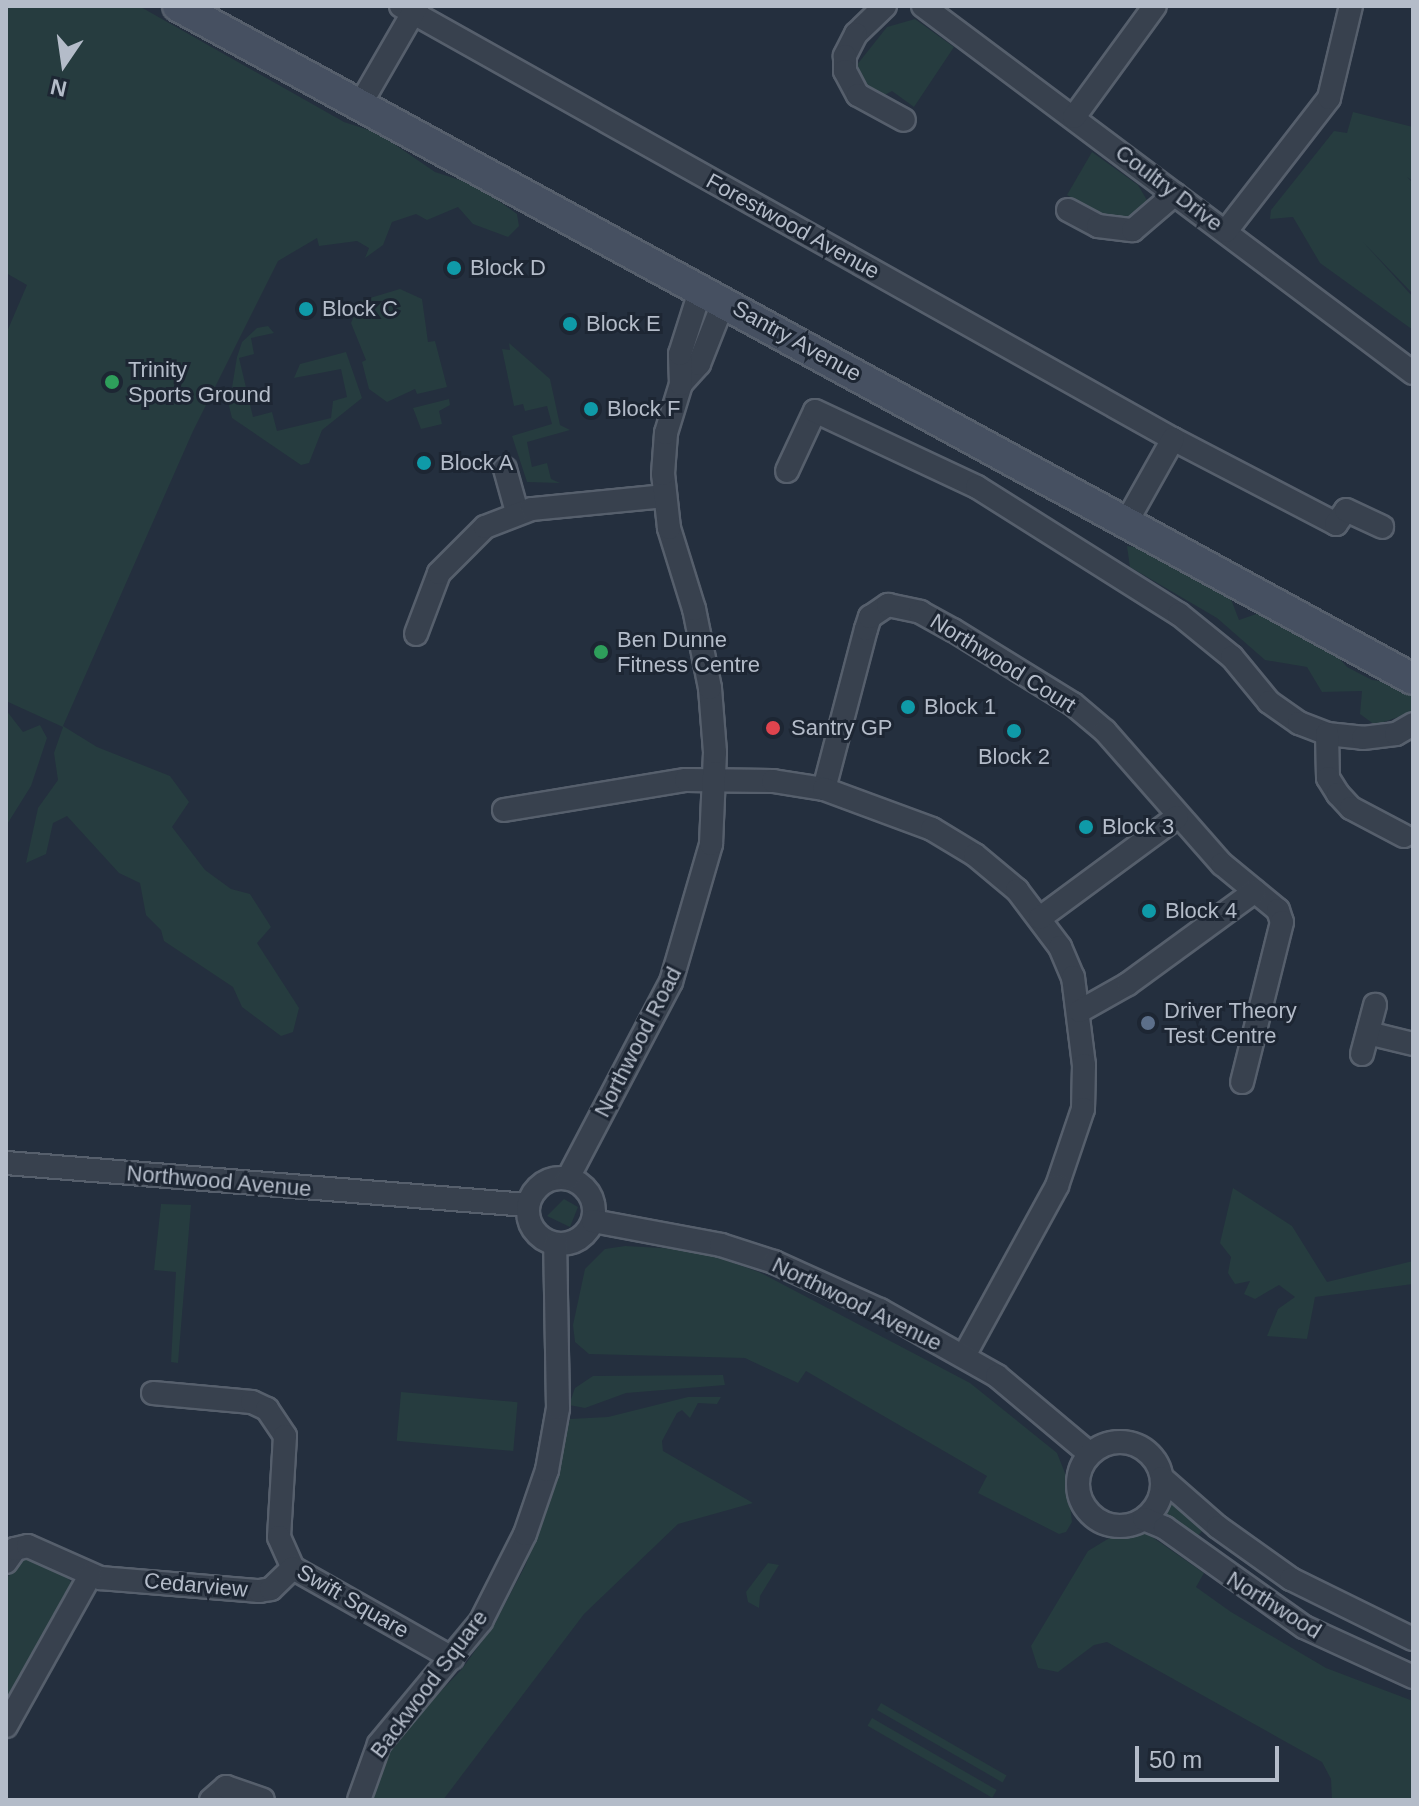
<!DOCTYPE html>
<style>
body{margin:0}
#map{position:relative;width:1419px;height:1806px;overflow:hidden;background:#242f3e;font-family:Helvetica,sans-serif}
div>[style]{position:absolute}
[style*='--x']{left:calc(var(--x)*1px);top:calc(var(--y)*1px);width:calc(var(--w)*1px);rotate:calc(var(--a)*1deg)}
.green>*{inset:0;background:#263c3f;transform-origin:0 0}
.roads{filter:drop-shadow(2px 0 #565f6c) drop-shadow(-2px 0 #565f6c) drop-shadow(0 2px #565f6c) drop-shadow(0 -2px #565f6c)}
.street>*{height:22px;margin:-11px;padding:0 11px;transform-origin:11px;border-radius:11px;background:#38414e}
.street>.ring{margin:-11px;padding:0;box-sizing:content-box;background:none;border:22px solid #38414e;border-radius:50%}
.secondary>*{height:30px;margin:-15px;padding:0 15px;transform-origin:15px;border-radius:15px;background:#465061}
.dots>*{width:22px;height:22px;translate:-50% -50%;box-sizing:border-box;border:4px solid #1d2633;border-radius:50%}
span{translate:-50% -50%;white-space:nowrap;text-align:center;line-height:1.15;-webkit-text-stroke:6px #1d2633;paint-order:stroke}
.street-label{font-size:22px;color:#b4bcc9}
.poi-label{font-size:22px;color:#b4bcc9}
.left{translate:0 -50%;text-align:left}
.frame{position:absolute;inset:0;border:8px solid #b4bcc9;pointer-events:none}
.north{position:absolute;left:24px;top:24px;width:80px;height:80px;-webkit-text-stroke:6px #1d2633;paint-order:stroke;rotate:193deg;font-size:22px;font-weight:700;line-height:32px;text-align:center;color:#b4bcc9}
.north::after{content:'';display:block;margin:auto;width:28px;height:36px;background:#b4bcc9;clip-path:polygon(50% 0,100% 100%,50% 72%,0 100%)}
.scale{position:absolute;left:1135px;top:1746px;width:144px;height:36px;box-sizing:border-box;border:4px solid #b4bcc9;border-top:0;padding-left:10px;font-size:24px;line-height:28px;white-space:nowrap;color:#b4bcc9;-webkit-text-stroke:6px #1d2633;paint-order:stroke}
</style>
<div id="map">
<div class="green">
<div style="clip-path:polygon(6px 6px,139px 6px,344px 122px,378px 133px,435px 172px,478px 186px,517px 214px,519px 226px,508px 237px,473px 224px,458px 207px,427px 220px,416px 214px,392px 222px,383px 245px,365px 258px,369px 248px,357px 241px,319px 246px,317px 238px,278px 261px,193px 431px,63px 726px,97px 747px,170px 776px,189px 802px,172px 827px,205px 870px,231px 889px,250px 894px,271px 927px,257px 943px,299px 1008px,293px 1032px,281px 1036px,242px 1007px,233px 987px,164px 941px,161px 930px,146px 915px,140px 883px,119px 873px,67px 816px,53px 823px,46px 854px,26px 863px,38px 808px,58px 780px,54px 753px,63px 727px,6px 701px,6px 334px,27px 285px,6px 273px)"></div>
<div style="clip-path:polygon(915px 19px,954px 47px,914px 107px,892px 91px,881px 97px,870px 89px,856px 66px,887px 27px)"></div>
<div style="clip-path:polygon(1353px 112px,1413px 127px,1413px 181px,1407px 177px,1413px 183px,1413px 294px,1363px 242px,1413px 297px,1413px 330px,1320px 263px,1293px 217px,1270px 219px,1271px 210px,1334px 131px,1347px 133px)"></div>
<div style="clip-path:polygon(1092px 152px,1138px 185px,1148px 202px,1143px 216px,1119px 224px,1067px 195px)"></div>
<div style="clip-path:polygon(400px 289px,422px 299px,428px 342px,435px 341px,447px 387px,417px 394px,415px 389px,387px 402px,369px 389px,362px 362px,366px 360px,351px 323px,360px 301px)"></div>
<div style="clip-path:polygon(268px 326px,274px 333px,251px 338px,254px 354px,239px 358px,253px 417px,272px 412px,277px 431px,331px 418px,333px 401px,347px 397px,341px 369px,294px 378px,300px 364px,346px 352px,362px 398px,322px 430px,309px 463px,301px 465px,232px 418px,229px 406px,237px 357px,242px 342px,257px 328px)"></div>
<div style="clip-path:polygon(509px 343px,550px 379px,560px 425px,570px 430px,527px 442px,532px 467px,547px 463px,551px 479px,560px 483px,527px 482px,512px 436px,552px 424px,547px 406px,525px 411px,523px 404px,514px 406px,502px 349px,510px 350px)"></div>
<div style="clip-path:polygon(449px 399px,450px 405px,439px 411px,442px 424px,421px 429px,413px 408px)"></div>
<div style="clip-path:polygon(1127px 546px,1148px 549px,1229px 594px,1239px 620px,1262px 612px,1333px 651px,1347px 667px,1372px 680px,1390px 682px,1408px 692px,1413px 695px,1413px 712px,1375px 725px,1360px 714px,1362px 691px,1322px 692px,1307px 667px,1265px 660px,1217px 618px,1130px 567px)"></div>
<div style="clip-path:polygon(6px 710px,23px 732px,40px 725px,47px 738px,31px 786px,6px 826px)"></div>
<div style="clip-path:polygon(1233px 1188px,1292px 1226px,1327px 1282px,1413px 1261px,1413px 1284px,1315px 1297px,1307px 1339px,1267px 1336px,1278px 1309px,1295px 1297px,1279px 1285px,1255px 1299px,1244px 1294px,1250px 1281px,1235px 1284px,1228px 1273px,1231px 1257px,1220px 1243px)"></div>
<div style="clip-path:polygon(564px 1199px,578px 1207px,570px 1227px,547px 1216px)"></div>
<div style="clip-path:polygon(161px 1204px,191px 1205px,178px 1363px,171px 1362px,176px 1272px,154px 1270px)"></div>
<div style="clip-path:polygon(625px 1246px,697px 1250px,759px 1272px,970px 1383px,1057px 1453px,1067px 1478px,1072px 1522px,1066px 1532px,1059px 1534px,978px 1493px,987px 1476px,806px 1371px,798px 1383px,745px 1358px,589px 1354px,575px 1342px,573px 1325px,585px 1269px,605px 1249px)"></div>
<div style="clip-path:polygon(723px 1375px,725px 1385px,626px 1393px,585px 1408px,569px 1405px,575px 1388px,593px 1376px)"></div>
<div style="left:401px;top:1392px;width:117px;height:49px;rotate:5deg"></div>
<div style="clip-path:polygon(688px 1397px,721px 1397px,717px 1404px,698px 1403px,690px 1418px,682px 1410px,677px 1413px,662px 1441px,663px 1451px,753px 1503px,678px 1524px,584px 1614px,443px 1800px,372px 1800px,388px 1747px,462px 1669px,495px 1623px,525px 1566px,545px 1516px,570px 1419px,608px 1417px)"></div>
<div style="clip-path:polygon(1168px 1497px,1204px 1529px,1194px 1540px,1161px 1515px)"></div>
<div style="clip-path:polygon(1145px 1532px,1204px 1573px,1196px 1587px,1231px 1612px,1326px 1668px,1413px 1701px,1413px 1800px,1332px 1800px,1331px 1779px,1322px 1762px,1107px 1642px,1094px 1645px,1058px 1672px,1038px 1668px,1031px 1646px,1088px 1551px,1111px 1537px)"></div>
<div style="clip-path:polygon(26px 1556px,65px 1574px,73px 1585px,6px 1710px,6px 1579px)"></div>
<div style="clip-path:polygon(768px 1563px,779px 1565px,760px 1596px,759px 1608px,748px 1602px,746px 1592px)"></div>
<div style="left:881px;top:1703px;width:145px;height:8px;rotate:30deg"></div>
<div style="left:872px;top:1718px;width:144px;height:9px;rotate:30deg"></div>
</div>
<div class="roads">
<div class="street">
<div style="--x:401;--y:6;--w:885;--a:29.29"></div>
<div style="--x:1173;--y:439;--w:184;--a:27.5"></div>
<div style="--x:1336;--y:524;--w:17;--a:-54"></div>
<div style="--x:1346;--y:510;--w:40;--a:25"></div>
<div style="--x:885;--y:6;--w:40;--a:136"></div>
<div style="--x:856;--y:34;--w:25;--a:117"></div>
<div style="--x:845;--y:56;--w:15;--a:90"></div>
<div style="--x:845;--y:71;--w:27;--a:62"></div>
<div style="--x:858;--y:95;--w:52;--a:28.5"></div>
<div style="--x:923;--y:6;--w:612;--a:36.83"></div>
<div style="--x:361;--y:103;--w:112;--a:-60"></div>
<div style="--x:1074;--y:117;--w:137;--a:-53.9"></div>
<div style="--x:1068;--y:210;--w:34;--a:28"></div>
<div style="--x:1098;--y:226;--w:35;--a:7"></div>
<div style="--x:1133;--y:230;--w:55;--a:-40.6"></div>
<div style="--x:1226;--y:231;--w:168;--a:-52.2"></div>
<div style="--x:1329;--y:98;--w:95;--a:-76.6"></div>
<div style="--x:681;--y:384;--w:27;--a:-48"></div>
<div style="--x:699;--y:364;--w:68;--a:-68.4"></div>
<div style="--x:505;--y:469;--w:45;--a:74.4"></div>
<div style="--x:787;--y:471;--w:66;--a:-65"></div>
<div style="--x:815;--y:411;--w:179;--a:25.1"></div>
<div style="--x:977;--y:487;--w:239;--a:32.2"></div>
<div style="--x:1179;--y:614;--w:68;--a:39.1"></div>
<div style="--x:1232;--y:657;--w:58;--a:50.6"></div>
<div style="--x:1269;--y:702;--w:37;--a:35"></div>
<div style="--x:1299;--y:723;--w:30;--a:21"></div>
<div style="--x:1327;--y:734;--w:36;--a:6"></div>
<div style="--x:1363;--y:738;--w:33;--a:-7"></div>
<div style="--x:1396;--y:734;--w:20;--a:-30"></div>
<div style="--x:1127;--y:521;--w:94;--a:-60.7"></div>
<div style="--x:416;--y:634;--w:65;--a:-69.3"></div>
<div style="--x:439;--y:573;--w:65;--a:-45"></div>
<div style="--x:485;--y:527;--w:50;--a:-21"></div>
<div style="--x:532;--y:509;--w:133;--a:-5.6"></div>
<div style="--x:1327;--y:734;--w:44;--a:88.7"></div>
<div style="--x:1328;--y:778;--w:19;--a:58"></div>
<div style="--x:1338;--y:794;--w:19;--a:47"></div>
<div style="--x:1351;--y:808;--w:60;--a:27.8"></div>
<div style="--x:824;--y:789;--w:165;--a:-75.3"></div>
<div style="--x:866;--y:629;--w:13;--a:-72"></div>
<div style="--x:870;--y:617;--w:22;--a:-34"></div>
<div style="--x:888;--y:605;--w:33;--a:12"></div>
<div style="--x:920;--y:612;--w:38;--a:29"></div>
<div style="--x:953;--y:630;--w:141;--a:31.7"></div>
<div style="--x:1073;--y:704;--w:42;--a:40.2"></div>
<div style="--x:1105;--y:731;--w:177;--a:48.7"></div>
<div style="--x:1222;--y:864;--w:72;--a:39.4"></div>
<div style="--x:1278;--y:910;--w:13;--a:72"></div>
<div style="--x:1282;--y:922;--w:165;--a:104"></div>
<div style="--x:504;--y:810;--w:184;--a:-9.4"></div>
<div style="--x:686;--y:780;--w:87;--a:0.7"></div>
<div style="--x:773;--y:781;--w:52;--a:8.9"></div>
<div style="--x:824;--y:789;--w:115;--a:20.3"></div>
<div style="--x:932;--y:829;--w:50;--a:31.2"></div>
<div style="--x:975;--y:855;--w:55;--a:39.8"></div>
<div style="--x:1017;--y:890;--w:71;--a:53"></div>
<div style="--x:1060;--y:947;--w:33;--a:67"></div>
<div style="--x:1073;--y:977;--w:89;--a:82.9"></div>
<div style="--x:1084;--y:1065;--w:44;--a:91.3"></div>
<div style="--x:1083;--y:1109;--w:81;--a:108.7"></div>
<div style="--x:1057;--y:1186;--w:194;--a:118.7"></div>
<div style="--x:1040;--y:918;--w:170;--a:-36.4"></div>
<div style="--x:1080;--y:1011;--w:55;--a:-29.4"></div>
<div style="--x:1128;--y:984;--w:157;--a:-36.2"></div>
<div style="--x:1368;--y:1033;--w:46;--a:13.7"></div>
<div style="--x:1362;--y:1054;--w:51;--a:-75.1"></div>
<div style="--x:6;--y:1163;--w:523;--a:4.61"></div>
<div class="ring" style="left:528px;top:1178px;width:44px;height:44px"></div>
<div style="--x:568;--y:1178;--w:221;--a:-62.3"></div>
<div style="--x:671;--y:982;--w:144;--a:-73.8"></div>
<div style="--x:711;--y:844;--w:92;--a:-87.5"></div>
<div style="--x:715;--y:752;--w:64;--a:-94.5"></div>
<div style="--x:710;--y:688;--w:81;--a:-101.4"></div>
<div style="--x:694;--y:609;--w:85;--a:-107.2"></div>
<div style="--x:669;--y:528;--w:54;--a:-96.3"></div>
<div style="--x:663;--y:474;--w:41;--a:-85.8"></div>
<div style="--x:666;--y:433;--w:51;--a:-73"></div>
<div style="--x:681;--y:384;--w:30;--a:-92"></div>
<div style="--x:680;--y:354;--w:69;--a:-72.3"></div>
<div style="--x:593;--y:1221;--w:130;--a:10.6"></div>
<div style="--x:721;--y:1245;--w:56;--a:17.8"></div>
<div style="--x:774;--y:1262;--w:116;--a:24.4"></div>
<div style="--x:880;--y:1310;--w:134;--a:29.4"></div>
<div style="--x:997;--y:1376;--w:121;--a:40"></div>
<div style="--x:153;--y:1393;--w:99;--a:5.2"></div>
<div style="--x:252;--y:1402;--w:17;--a:25"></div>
<div style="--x:267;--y:1409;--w:32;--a:56"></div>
<div style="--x:285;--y:1436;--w:101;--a:93.4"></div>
<div style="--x:279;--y:1537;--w:34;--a:66"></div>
<div style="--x:293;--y:1568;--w:183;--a:29.5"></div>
<div class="ring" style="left:1078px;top:1442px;width:62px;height:62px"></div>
<div style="--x:1162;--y:1478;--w:74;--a:41.2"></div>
<div style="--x:1218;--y:1527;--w:90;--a:35.5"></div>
<div style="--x:1291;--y:1579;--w:136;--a:26.2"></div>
<div style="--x:1144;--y:1519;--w:23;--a:23"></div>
<div style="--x:1165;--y:1528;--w:171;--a:35.5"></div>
<div style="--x:1304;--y:1627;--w:120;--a:24.6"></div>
<div style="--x:6;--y:1562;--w:16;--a:-55"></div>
<div style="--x:15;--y:1549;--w:13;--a:-13"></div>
<div style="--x:28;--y:1546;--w:79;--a:24"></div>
<div style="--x:100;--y:1578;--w:160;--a:4.7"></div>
<div style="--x:259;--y:1591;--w:12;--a:-9"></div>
<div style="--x:271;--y:1589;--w:30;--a:-44"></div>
<div style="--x:6;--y:1726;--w:172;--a:-60.8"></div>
<div style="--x:211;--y:1800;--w:20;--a:-41"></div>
<div style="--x:226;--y:1787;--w:39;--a:19"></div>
<div style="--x:359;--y:1800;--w:59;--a:-70.3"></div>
<div style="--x:379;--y:1744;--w:160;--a:-50.3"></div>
<div style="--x:481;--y:1621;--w:97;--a:-63.2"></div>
<div style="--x:525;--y:1534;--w:68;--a:-71"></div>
<div style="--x:547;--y:1470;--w:63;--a:-79.9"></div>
<div style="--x:558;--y:1408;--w:164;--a:-91"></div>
</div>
<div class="secondary">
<div style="--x:178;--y:6;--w:1406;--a:28.59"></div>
</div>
</div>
<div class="dots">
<div style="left:454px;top:268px;background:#0f9aa8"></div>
<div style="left:306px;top:309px;background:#0f9aa8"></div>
<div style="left:570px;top:324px;background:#0f9aa8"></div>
<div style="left:112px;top:382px;background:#2e9e5b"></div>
<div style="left:591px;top:409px;background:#0f9aa8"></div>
<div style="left:424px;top:463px;background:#0f9aa8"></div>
<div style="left:601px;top:652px;background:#2e9e5b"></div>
<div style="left:908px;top:707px;background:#0f9aa8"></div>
<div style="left:773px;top:728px;background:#e0444e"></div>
<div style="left:1014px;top:731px;background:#0f9aa8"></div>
<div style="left:1086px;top:827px;background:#0f9aa8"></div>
<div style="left:1149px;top:911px;background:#0f9aa8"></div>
<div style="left:1148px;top:1023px;background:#5c6f8a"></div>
</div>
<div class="street-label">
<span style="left:1169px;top:188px;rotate:37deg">Coultry Drive</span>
<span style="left:793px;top:226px;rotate:29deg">Forestwood Avenue</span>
<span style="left:797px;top:341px;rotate:29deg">Santry Avenue</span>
<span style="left:1003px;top:663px;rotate:32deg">Northwood Court</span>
<span style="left:638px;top:1042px;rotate:-63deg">Northwood Road</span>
<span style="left:219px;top:1181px;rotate:5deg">Northwood Avenue</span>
<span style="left:857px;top:1304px;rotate:26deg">Northwood Avenue</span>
<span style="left:196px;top:1585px;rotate:5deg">Cedarview</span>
<span style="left:353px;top:1601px;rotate:30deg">Swift Square</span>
<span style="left:1274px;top:1605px;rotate:32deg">Northwood</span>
<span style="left:429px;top:1684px;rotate:-53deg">Backwood Square</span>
</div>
<div class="poi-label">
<span class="left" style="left:470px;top:268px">Block D</span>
<span class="left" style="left:322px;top:309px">Block C</span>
<span class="left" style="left:586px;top:324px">Block E</span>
<span class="left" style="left:128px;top:382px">Trinity<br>Sports Ground</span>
<span class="left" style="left:607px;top:409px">Block F</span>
<span class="left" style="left:440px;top:463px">Block A</span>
<span class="left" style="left:617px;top:652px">Ben Dunne<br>Fitness Centre</span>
<span class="left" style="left:924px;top:707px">Block 1</span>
<span class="left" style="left:791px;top:728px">Santry GP</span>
<span style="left:1014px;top:757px">Block 2</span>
<span class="left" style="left:1102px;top:827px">Block 3</span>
<span class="left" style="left:1165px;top:911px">Block 4</span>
<span class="left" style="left:1164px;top:1023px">Driver Theory<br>Test Centre</span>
</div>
<div class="frame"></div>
<div class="north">N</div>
<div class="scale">50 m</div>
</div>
